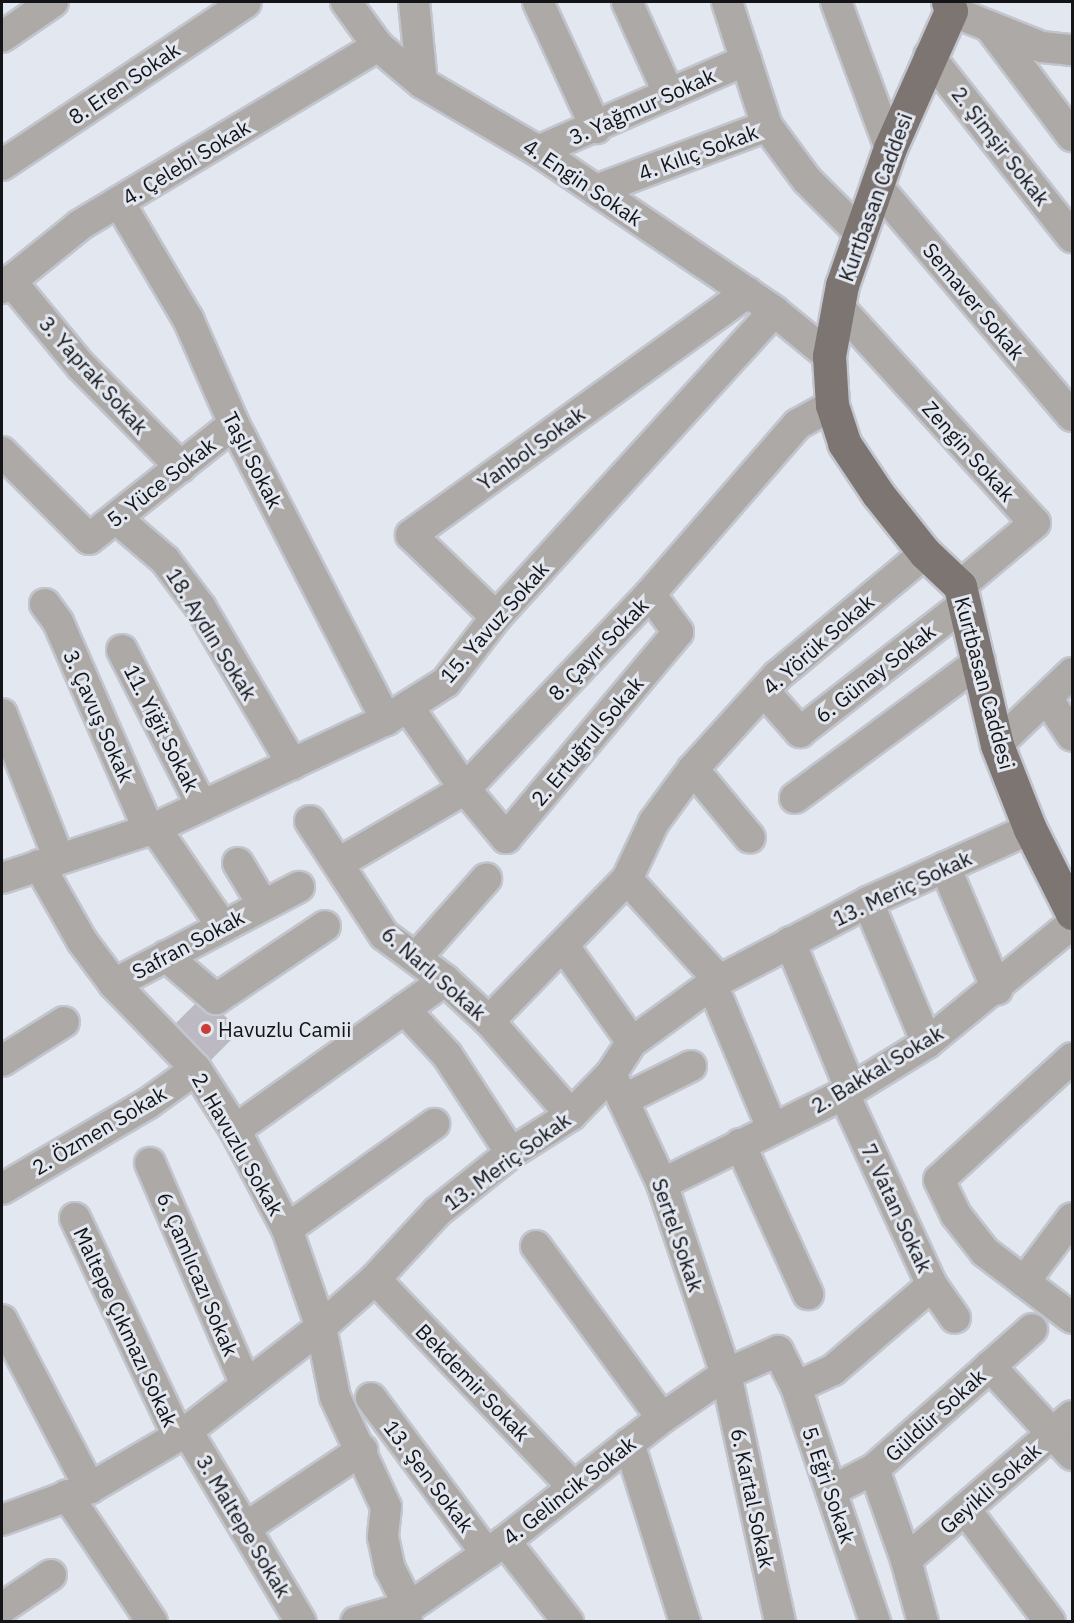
<!DOCTYPE html>
<meta charset="utf-8">
<style>
body{margin:0}
#map{position:relative;width:1074px;height:1623px;overflow:hidden;background:#e3e7f0;font-family:"IBM Plex Sans",sans-serif}
div>[style]{position:absolute}
[style*='--x']{left:calc(var(--x)*1px);top:calc(var(--y)*1px);width:calc(var(--w)*1px);rotate:calc(var(--a)*1deg)}
.building>*{inset:0;background:#bdb9c2}
.roads{filter:drop-shadow(2px 0 #c2c5cd) drop-shadow(-2px 0 #c2c5cd) drop-shadow(0 2px #c2c5cd) drop-shadow(0 -2px #c2c5cd)}
.minor>*{height:30px;margin:-15px;padding:0 15px;transform-origin:15px;border-radius:15px;background:#ada9a6}
.major>*{height:33px;margin:-16.5px;padding:0 16.5px;transform-origin:16.5px;border-radius:16.5px;background:#7c7571}
.dots>*{width:16px;height:16px;translate:-50% -50%;box-sizing:border-box;border:3px solid #e3e7f0;border-radius:50%}
span{translate:-50% -50%;white-space:nowrap;text-align:center;line-height:1.15;-webkit-text-stroke:6px #e3e7f0;paint-order:stroke}
.street-label{font-size:21px;color:#131417}
.poi-label{font-size:21px;color:#131417}
.left{translate:0 -50%;text-align:left}
.frame{position:absolute;inset:0;border:3px solid #131417;pointer-events:none}
</style>
<div id="map">
<div class="building">
<div style="clip-path:polygon(195px 1004px,214px 1016px,223px 1014px,240px 1031px,211px 1060px,176px 1023px)"></div>
</div>
<div class="roads">
<div class="minor">
<div style="--x:346;--y:2;--w:54;--a:54"></div>
<div style="--x:378;--y:46;--w:57;--a:40.1"></div>
<div style="--x:422;--y:83;--w:134;--a:30.4"></div>
<div style="--x:538;--y:151;--w:285;--a:34.1"></div>
<div style="--x:774;--y:311;--w:71;--a:39.3"></div>
<div style="--x:414;--y:2;--w:81;--a:84.4"></div>
<div style="--x:538;--y:2;--w:139;--a:65.3"></div>
<div style="--x:627;--y:2;--w:101;--a:65.5"></div>
<div style="--x:727;--y:2;--w:130;--a:72.1"></div>
<div style="--x:767;--y:126;--w:67;--a:53.5"></div>
<div style="--x:807;--y:180;--w:74;--a:45"></div>
<div style="--x:836;--y:2;--w:156;--a:69.7"></div>
<div style="--x:951;--y:11;--w:98;--a:21.6"></div>
<div style="--x:1042;--y:47;--w:30;--a:6"></div>
<div style="--x:989;--y:26;--w:138;--a:53"></div>
<div style="--x:2;--y:37;--w:62;--a:-34.5"></div>
<div style="--x:929;--y:56;--w:231;--a:51.7"></div>
<div style="--x:538;--y:151;--w:227;--a:-23.6"></div>
<div style="--x:2;--y:165;--w:293;--a:-33.7"></div>
<div style="--x:876;--y:185;--w:303;--a:49.7"></div>
<div style="--x:596;--y:190;--w:183;--a:-20.5"></div>
<div style="--x:119;--y:202;--w:136;--a:59.5"></div>
<div style="--x:188;--y:319;--w:115;--a:66.3"></div>
<div style="--x:234;--y:424;--w:333;--a:62.8"></div>
<div style="--x:10;--y:280;--w:112;--a:50.5"></div>
<div style="--x:81;--y:366;--w:142;--a:45.3"></div>
<div style="--x:2;--y:288;--w:100;--a:-38.9"></div>
<div style="--x:80;--y:225;--w:348;--a:-31"></div>
<div style="--x:838;--y:306;--w:293;--a:47.8"></div>
<div style="--x:1035;--y:523;--w:98;--a:140"></div>
<div style="--x:2;--y:452;--w:123;--a:45"></div>
<div style="--x:89;--y:539;--w:185;--a:-38.4"></div>
<div style="--x:116;--y:518;--w:65;--a:40.6"></div>
<div style="--x:165;--y:560;--w:60;--a:53.1"></div>
<div style="--x:201;--y:608;--w:181;--a:59.7"></div>
<div style="--x:45;--y:604;--w:22;--a:54"></div>
<div style="--x:58;--y:622;--w:227;--a:66.4"></div>
<div style="--x:496;--y:617;--w:118;--a:-136"></div>
<div style="--x:411;--y:535;--w:415;--a:-35.8"></div>
<div style="--x:122;--y:650;--w:175;--a:62.9"></div>
<div style="--x:764;--y:691;--w:55;--a:48.7"></div>
<div style="--x:800;--y:732;--w:210;--a:-37.9"></div>
<div style="--x:1047;--y:698;--w:45;--a:56.7"></div>
<div style="--x:408;--y:707;--w:100;--a:55.2"></div>
<div style="--x:465;--y:789;--w:64;--a:50.1"></div>
<div style="--x:506;--y:838;--w:268;--a:-50.1"></div>
<div style="--x:678;--y:632;--w:47;--a:-126.4"></div>
<div style="--x:2;--y:714;--w:156;--a:68.5"></div>
<div style="--x:997;--y:745;--w:104;--a:-43.8"></div>
<div style="--x:693;--y:769;--w:89;--a:50.4"></div>
<div style="--x:795;--y:798;--w:230;--a:-36.5"></div>
<div style="--x:310;--y:821;--w:136;--a:57"></div>
<div style="--x:384;--y:935;--w:76;--a:36.4"></div>
<div style="--x:445;--y:980;--w:60;--a:43"></div>
<div style="--x:489;--y:1021;--w:125;--a:48.9"></div>
<div style="--x:155;--y:828;--w:119;--a:55.6"></div>
<div style="--x:238;--y:863;--w:49;--a:59.2"></div>
<div style="--x:339;--y:863;--w:146;--a:-30.4"></div>
<div style="--x:465;--y:789;--w:269;--a:-46.5"></div>
<div style="--x:650;--y:594;--w:225;--a:-49"></div>
<div style="--x:798;--y:424;--w:39;--a:-29"></div>
<div style="--x:39;--y:865;--w:87;--a:60.5"></div>
<div style="--x:82;--y:941;--w:54;--a:53.3"></div>
<div style="--x:114;--y:984;--w:118;--a:46"></div>
<div style="--x:196;--y:1069;--w:72;--a:57.4"></div>
<div style="--x:235;--y:1130;--w:112;--a:62.3"></div>
<div style="--x:287;--y:1229;--w:104;--a:70.9"></div>
<div style="--x:321;--y:1327;--w:71;--a:78.7"></div>
<div style="--x:335;--y:1397;--w:121;--a:65.1"></div>
<div style="--x:386;--y:1507;--w:30;--a:96"></div>
<div style="--x:383;--y:1537;--w:33;--a:78"></div>
<div style="--x:390;--y:1569;--w:42;--a:63.4"></div>
<div style="--x:409;--y:1607;--w:16;--a:105"></div>
<div style="--x:945;--y:867;--w:133;--a:66.9"></div>
<div style="--x:2;--y:878;--w:161;--a:-18.1"></div>
<div style="--x:155;--y:828;--w:255;--a:-25.1"></div>
<div style="--x:386;--y:720;--w:71;--a:-32.3"></div>
<div style="--x:446;--y:682;--w:82;--a:-52.4"></div>
<div style="--x:496;--y:617;--w:413;--a:-47.7"></div>
<div style="--x:627;--y:879;--w:137;--a:47.7"></div>
<div style="--x:868;--y:902;--w:153;--a:67.3"></div>
<div style="--x:790;--y:942;--w:160;--a:67.6"></div>
<div style="--x:563;--y:945;--w:119;--a:54.6"></div>
<div style="--x:166;--y:956;--w:66;--a:40.7"></div>
<div style="--x:216;--y:999;--w:131;--a:-33.8"></div>
<div style="--x:416;--y:958;--w:106;--a:-48.5"></div>
<div style="--x:114;--y:984;--w:209;--a:-27.7"></div>
<div style="--x:712;--y:984;--w:156;--a:67.4"></div>
<div style="--x:404;--y:1009;--w:63;--a:46.9"></div>
<div style="--x:447;--y:1055;--w:117;--a:56.9"></div>
<div style="--x:489;--y:1021;--w:198;--a:-45.8"></div>
<div style="--x:627;--y:879;--w:63;--a:-64.7"></div>
<div style="--x:654;--y:822;--w:66;--a:-53.7"></div>
<div style="--x:693;--y:769;--w:125;--a:-47.9"></div>
<div style="--x:777;--y:676;--w:192;--a:-39.7"></div>
<div style="--x:1072;--y:1058;--w:180;--a:137.5"></div>
<div style="--x:939;--y:1180;--w:39;--a:64"></div>
<div style="--x:956;--y:1215;--w:47;--a:51.9"></div>
<div style="--x:985;--y:1252;--w:109;--a:37.2"></div>
<div style="--x:2;--y:1061;--w:73;--a:-32.2"></div>
<div style="--x:611;--y:1074;--w:121;--a:65.1"></div>
<div style="--x:662;--y:1184;--w:200;--a:71.4"></div>
<div style="--x:726;--y:1374;--w:254;--a:77.7"></div>
<div style="--x:844;--y:1094;--w:210;--a:65.3"></div>
<div style="--x:932;--y:1285;--w:40;--a:55.1"></div>
<div style="--x:623;--y:1100;--w:76;--a:-26.6"></div>
<div style="--x:235;--y:1130;--w:258;--a:-35.5"></div>
<div style="--x:740;--y:1144;--w:165;--a:65.6"></div>
<div style="--x:150;--y:1163;--w:242;--a:66.6"></div>
<div style="--x:662;--y:1184;--w:203;--a:-26.3"></div>
<div style="--x:844;--y:1094;--w:97;--a:-31.6"></div>
<div style="--x:927;--y:1043;--w:188;--a:-39.4"></div>
<div style="--x:2;--y:1189;--w:168;--a:-30.4"></div>
<div style="--x:147;--y:1104;--w:60;--a:-35.5"></div>
<div style="--x:75;--y:1218;--w:241;--a:64.7"></div>
<div style="--x:287;--y:1229;--w:181;--a:-35.5"></div>
<div style="--x:536;--y:1246;--w:213;--a:53.8"></div>
<div style="--x:375;--y:1279;--w:284;--a:46.4"></div>
<div style="--x:1024;--y:1282;--w:80;--a:-53.1"></div>
<div style="--x:2;--y:1320;--w:190;--a:62.4"></div>
<div style="--x:990;--y:1366;--w:121;--a:47.3"></div>
<div style="--x:796;--y:1387;--w:41;--a:-24.7"></div>
<div style="--x:833;--y:1370;--w:130;--a:-40.6"></div>
<div style="--x:371;--y:1398;--w:194;--a:53.4"></div>
<div style="--x:187;--y:1431;--w:222;--a:59.2"></div>
<div style="--x:629;--y:1443;--w:188;--a:72.6"></div>
<div style="--x:874;--y:1469;--w:96;--a:70.6"></div>
<div style="--x:906;--y:1560;--w:64;--a:74.7"></div>
<div style="--x:831;--y:1491;--w:48;--a:-27.1"></div>
<div style="--x:874;--y:1469;--w:211;--a:-41.5"></div>
<div style="--x:67;--y:1495;--w:153;--a:56.2"></div>
<div style="--x:965;--y:1509;--w:141;--a:53"></div>
<div style="--x:2;--y:1520;--w:94;--a:-20"></div>
<div style="--x:90;--y:1488;--w:113;--a:-30.4"></div>
<div style="--x:187;--y:1431;--w:170;--a:-37.8"></div>
<div style="--x:321;--y:1327;--w:72;--a:-41.6"></div>
<div style="--x:375;--y:1279;--w:91;--a:-47.2"></div>
<div style="--x:437;--y:1212;--w:95;--a:-38.6"></div>
<div style="--x:511;--y:1153;--w:71;--a:-32.3"></div>
<div style="--x:571;--y:1115;--w:57;--a:-45.7"></div>
<div style="--x:611;--y:1074;--w:38;--a:-57"></div>
<div style="--x:632;--y:1042;--w:99;--a:-35.9"></div>
<div style="--x:712;--y:984;--w:176;--a:-27.7"></div>
<div style="--x:868;--y:902;--w:178;--a:-24.3"></div>
<div style="--x:245;--y:1528;--w:141;--a:-33.7"></div>
<div style="--x:505;--y:1541;--w:103;--a:52.1"></div>
<div style="--x:906;--y:1560;--w:220;--a:-40.9"></div>
<div style="--x:2;--y:1608;--w:59;--a:-34"></div>
<div style="--x:356;--y:1622;--w:55;--a:-15.8"></div>
<div style="--x:409;--y:1607;--w:116;--a:-34.5"></div>
<div style="--x:505;--y:1541;--w:199;--a:-38.1"></div>
<div style="--x:662;--y:1418;--w:78;--a:-34.5"></div>
<div style="--x:726;--y:1374;--w:57;--a:-23.9"></div>
<div style="--x:778;--y:1351;--w:40;--a:63.4"></div>
<div style="--x:796;--y:1387;--w:248;--a:71.4"></div>
</div>
<div class="major">
<div style="--x:948;--y:2;--w:9;--a:72"></div>
<div style="--x:951;--y:11;--w:150;--a:114"></div>
<div style="--x:890;--y:148;--w:145;--a:109.3"></div>
<div style="--x:842;--y:285;--w:72;--a:100.4"></div>
<div style="--x:829;--y:356;--w:49;--a:86.5"></div>
<div style="--x:832;--y:405;--w:40;--a:72"></div>
<div style="--x:844;--y:443;--w:61;--a:56.3"></div>
<div style="--x:878;--y:494;--w:75;--a:51.5"></div>
<div style="--x:925;--y:553;--w:48;--a:43.3"></div>
<div style="--x:960;--y:586;--w:163;--a:76.9"></div>
<div style="--x:997;--y:745;--w:90;--a:68.6"></div>
<div style="--x:1030;--y:829;--w:94;--a:63.4"></div>
</div>
</div>
<div class="dots">
<div style="left:206px;top:1029px;background:#ca3c34"></div>
</div>
<div class="street-label">
<span style="left:124px;top:83px;rotate:-34deg">8. Eren Sokak</span>
<span style="left:642px;top:106px;rotate:-24deg">3. Yağmur Sokak</span>
<span style="left:1001px;top:146px;rotate:52deg">2. Şimşir Sokak</span>
<span style="left:698px;top:152px;rotate:-20deg">4. Kılıç Sokak</span>
<span style="left:186px;top:162px;rotate:-31deg">4. Çelebi Sokak</span>
<span style="left:583px;top:182px;rotate:34deg">4. Engin Sokak</span>
<span style="left:875px;top:197px;rotate:-70deg">Kurtbasan Caddesi</span>
<span style="left:974px;top:301px;rotate:50deg">Semaver Sokak</span>
<span style="left:94px;top:375px;rotate:48deg">3. Yaprak Sokak</span>
<span style="left:531px;top:448px;rotate:-36deg">Yanbol Sokak</span>
<span style="left:969px;top:451px;rotate:48deg">Zengin Sokak</span>
<span style="left:253px;top:460px;rotate:63deg">Taşlı Sokak</span>
<span style="left:161px;top:482px;rotate:-38deg">5. Yüce Sokak</span>
<span style="left:494px;top:622px;rotate:-49deg">15. Yavuz Sokak</span>
<span style="left:212px;top:634px;rotate:58deg">18. Aydın Sokak</span>
<span style="left:818px;top:644px;rotate:-41deg">4. Yörük Sokak</span>
<span style="left:598px;top:649px;rotate:-46deg">8. Çayır Sokak</span>
<span style="left:875px;top:673px;rotate:-38deg">6. Günay Sokak</span>
<span style="left:985px;top:683px;rotate:75deg">Kurtbasan Caddesi</span>
<span style="left:99px;top:716px;rotate:66deg">3. Çavuş Sokak</span>
<span style="left:162px;top:728px;rotate:63deg">11. Yiğit Sokak</span>
<span style="left:587px;top:741px;rotate:-50deg">2. Ertuğrul Sokak</span>
<span style="left:902px;top:888px;rotate:-25deg">13. Meriç Sokak</span>
<span style="left:188px;top:944px;rotate:-28deg">Safran Sokak</span>
<span style="left:434px;top:973px;rotate:41deg">6. Narlı Sokak</span>
<span style="left:877px;top:1069px;rotate:-31deg">2. Bakkal Sokak</span>
<span style="left:99px;top:1130px;rotate:-31deg">2. Özmen Sokak</span>
<span style="left:238px;top:1144px;rotate:60deg">2. Havuzlu Sokak</span>
<span style="left:507px;top:1161px;rotate:-36deg">13. Meriç Sokak</span>
<span style="left:897px;top:1208px;rotate:65deg">7. Vatan Sokak</span>
<span style="left:678px;top:1235px;rotate:71deg">Sertel Sokak</span>
<span style="left:198px;top:1274px;rotate:67deg">6. Çamlıcazı Sokak</span>
<span style="left:126px;top:1327px;rotate:65deg">Maltepe Çıkmazı Sokak</span>
<span style="left:473px;top:1382px;rotate:46deg">Bekdemir Sokak</span>
<span style="left:935px;top:1415px;rotate:-42deg">Güldür Sokak</span>
<span style="left:429px;top:1476px;rotate:53deg">13. Şen Sokak</span>
<span style="left:829px;top:1485px;rotate:71deg">5. Eğri Sokak</span>
<span style="left:990px;top:1488px;rotate:-41deg">Geyikli Sokak</span>
<span style="left:569px;top:1490px;rotate:-38deg">4. Gelincik Sokak</span>
<span style="left:753px;top:1498px;rotate:78deg">6. Kartal Sokak</span>
<span style="left:244px;top:1526px;rotate:59deg">3. Maltepe Sokak</span>
</div>
<div class="poi-label">
<span class="left" style="left:218px;top:1029px">Havuzlu Camii</span>
</div>
<div class="frame"></div>
</div>
